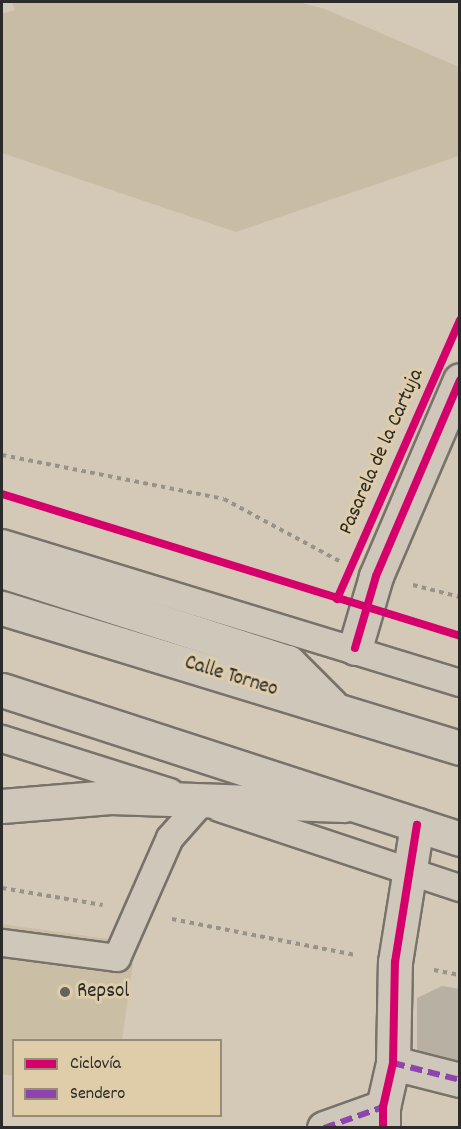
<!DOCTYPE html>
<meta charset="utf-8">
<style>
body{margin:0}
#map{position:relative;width:461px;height:1129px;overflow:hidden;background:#d3c9b6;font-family:Dekko,sans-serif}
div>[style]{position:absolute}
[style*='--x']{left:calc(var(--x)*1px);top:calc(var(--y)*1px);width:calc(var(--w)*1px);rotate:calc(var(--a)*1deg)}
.built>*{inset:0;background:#cabea5}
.green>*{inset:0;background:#c9bca4}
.building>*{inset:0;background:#b8b0a3}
.path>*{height:4px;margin-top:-2px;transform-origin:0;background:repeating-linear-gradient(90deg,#989389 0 4.5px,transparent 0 9px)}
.roads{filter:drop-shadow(2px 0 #77726a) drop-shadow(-2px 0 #77726a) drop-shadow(0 2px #77726a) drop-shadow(0 -2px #77726a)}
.service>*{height:26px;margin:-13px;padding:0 13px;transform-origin:13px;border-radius:13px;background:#cfc7ba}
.minor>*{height:33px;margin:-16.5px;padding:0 16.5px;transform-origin:16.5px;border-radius:16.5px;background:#cfc7ba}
.secondary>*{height:33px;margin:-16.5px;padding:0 16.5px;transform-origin:16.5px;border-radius:16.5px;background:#cfc7ba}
.primary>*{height:33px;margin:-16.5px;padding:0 16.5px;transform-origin:16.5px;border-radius:16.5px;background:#cfc7ba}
.quiet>*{height:6px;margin-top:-3px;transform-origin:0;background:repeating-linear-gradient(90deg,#8e44ad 0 12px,transparent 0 18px)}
.cycleway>*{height:8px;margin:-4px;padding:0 4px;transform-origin:4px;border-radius:4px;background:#d6006c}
.dots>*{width:16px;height:16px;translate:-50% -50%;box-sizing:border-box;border:3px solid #dfcdaa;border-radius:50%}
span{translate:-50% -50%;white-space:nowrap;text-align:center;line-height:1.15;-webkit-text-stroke:6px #dfcdaa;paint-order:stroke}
.street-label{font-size:21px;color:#2b2b2b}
.poi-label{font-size:21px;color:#2b2b2b}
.left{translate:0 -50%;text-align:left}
.frame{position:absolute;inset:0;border:3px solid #2b2b2b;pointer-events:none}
.legend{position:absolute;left:12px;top:1039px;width:210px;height:78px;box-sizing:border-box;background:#dfcdaa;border:2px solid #978c77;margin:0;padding:8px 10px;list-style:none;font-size:18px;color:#2b2b2b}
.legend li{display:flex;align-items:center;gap:12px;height:30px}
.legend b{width:30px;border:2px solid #978c77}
</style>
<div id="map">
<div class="built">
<div style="clip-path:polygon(2px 924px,136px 943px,122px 1040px,14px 1040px,13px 1076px,2px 1074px)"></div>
</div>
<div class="green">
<div style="clip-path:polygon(12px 2px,298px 2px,325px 9px,459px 67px,459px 156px,236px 232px,2px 153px,2px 14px,15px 10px)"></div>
</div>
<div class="building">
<div style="clip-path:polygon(442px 986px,460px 989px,460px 1068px,417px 1059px,417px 998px)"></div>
</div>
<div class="path">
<div style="--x:2;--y:455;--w:226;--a:11.2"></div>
<div style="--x:224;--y:499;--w:133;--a:28.3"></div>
<div style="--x:413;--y:585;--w:49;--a:14.3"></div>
<div style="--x:2;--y:888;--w:102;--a:9.6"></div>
<div style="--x:172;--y:919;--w:187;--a:11.1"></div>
<div style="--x:434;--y:970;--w:26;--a:11"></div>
</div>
<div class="roads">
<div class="service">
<div style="--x:2;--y:543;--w:479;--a:17"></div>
<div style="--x:2;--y:739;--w:176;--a:17.5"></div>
<div style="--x:219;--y:808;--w:254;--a:18.4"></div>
<div style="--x:2;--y:943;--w:116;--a:7.4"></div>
<div style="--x:117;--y:958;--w:131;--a:-66.2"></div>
<div style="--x:170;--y:838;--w:48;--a:-48.4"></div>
</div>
<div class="minor">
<div style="--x:355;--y:648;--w:75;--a:-73.7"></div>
<div style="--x:376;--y:576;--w:213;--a:-66.8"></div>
<div style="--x:393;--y:1063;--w:69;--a:14.2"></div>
<div style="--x:324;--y:1128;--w:63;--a:-19.6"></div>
<div style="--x:383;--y:1128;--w:21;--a:-90"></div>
<div style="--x:383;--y:1107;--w:45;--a:-77.2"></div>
<div style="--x:393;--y:1063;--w:101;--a:-88.9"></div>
<div style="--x:395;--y:962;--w:139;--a:-80.9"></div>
</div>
<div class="secondary">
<div style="--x:2;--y:806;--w:109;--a:-4.7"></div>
<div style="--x:111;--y:797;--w:233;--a:2"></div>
</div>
<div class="primary">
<div style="--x:2;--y:571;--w:300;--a:17.7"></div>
<div style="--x:288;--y:662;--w:61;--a:45"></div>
<div style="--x:2;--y:608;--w:479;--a:17"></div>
<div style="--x:2;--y:690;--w:482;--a:18"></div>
</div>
</div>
<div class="quiet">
<div style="--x:393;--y:1063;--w:69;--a:14.2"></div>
<div style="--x:324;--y:1128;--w:63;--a:-19.6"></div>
</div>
<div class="cycleway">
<div style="--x:2;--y:494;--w:480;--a:17.2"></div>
<div style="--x:337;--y:599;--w:305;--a:-66.2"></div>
<div style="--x:355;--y:648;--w:75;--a:-73.7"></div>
<div style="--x:376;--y:576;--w:213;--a:-66.8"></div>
<div style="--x:383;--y:1128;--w:21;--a:-90"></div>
<div style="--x:383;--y:1107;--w:45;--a:-77.2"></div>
<div style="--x:393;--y:1063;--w:101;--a:-88.9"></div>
<div style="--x:395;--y:962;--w:139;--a:-80.9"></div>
</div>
<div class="dots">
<div style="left:65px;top:992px;background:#66625c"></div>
</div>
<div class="street-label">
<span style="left:382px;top:452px;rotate:-66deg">Pasarela de la Cartuja</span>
<span style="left:231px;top:677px;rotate:17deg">Calle Torneo</span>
</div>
<div class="poi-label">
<span class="left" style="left:77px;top:992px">Repsol</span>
</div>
<div class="frame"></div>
<ul class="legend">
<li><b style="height:8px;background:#d6006c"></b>Ciclovía</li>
<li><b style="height:8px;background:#8e44ad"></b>Sendero</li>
</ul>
</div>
